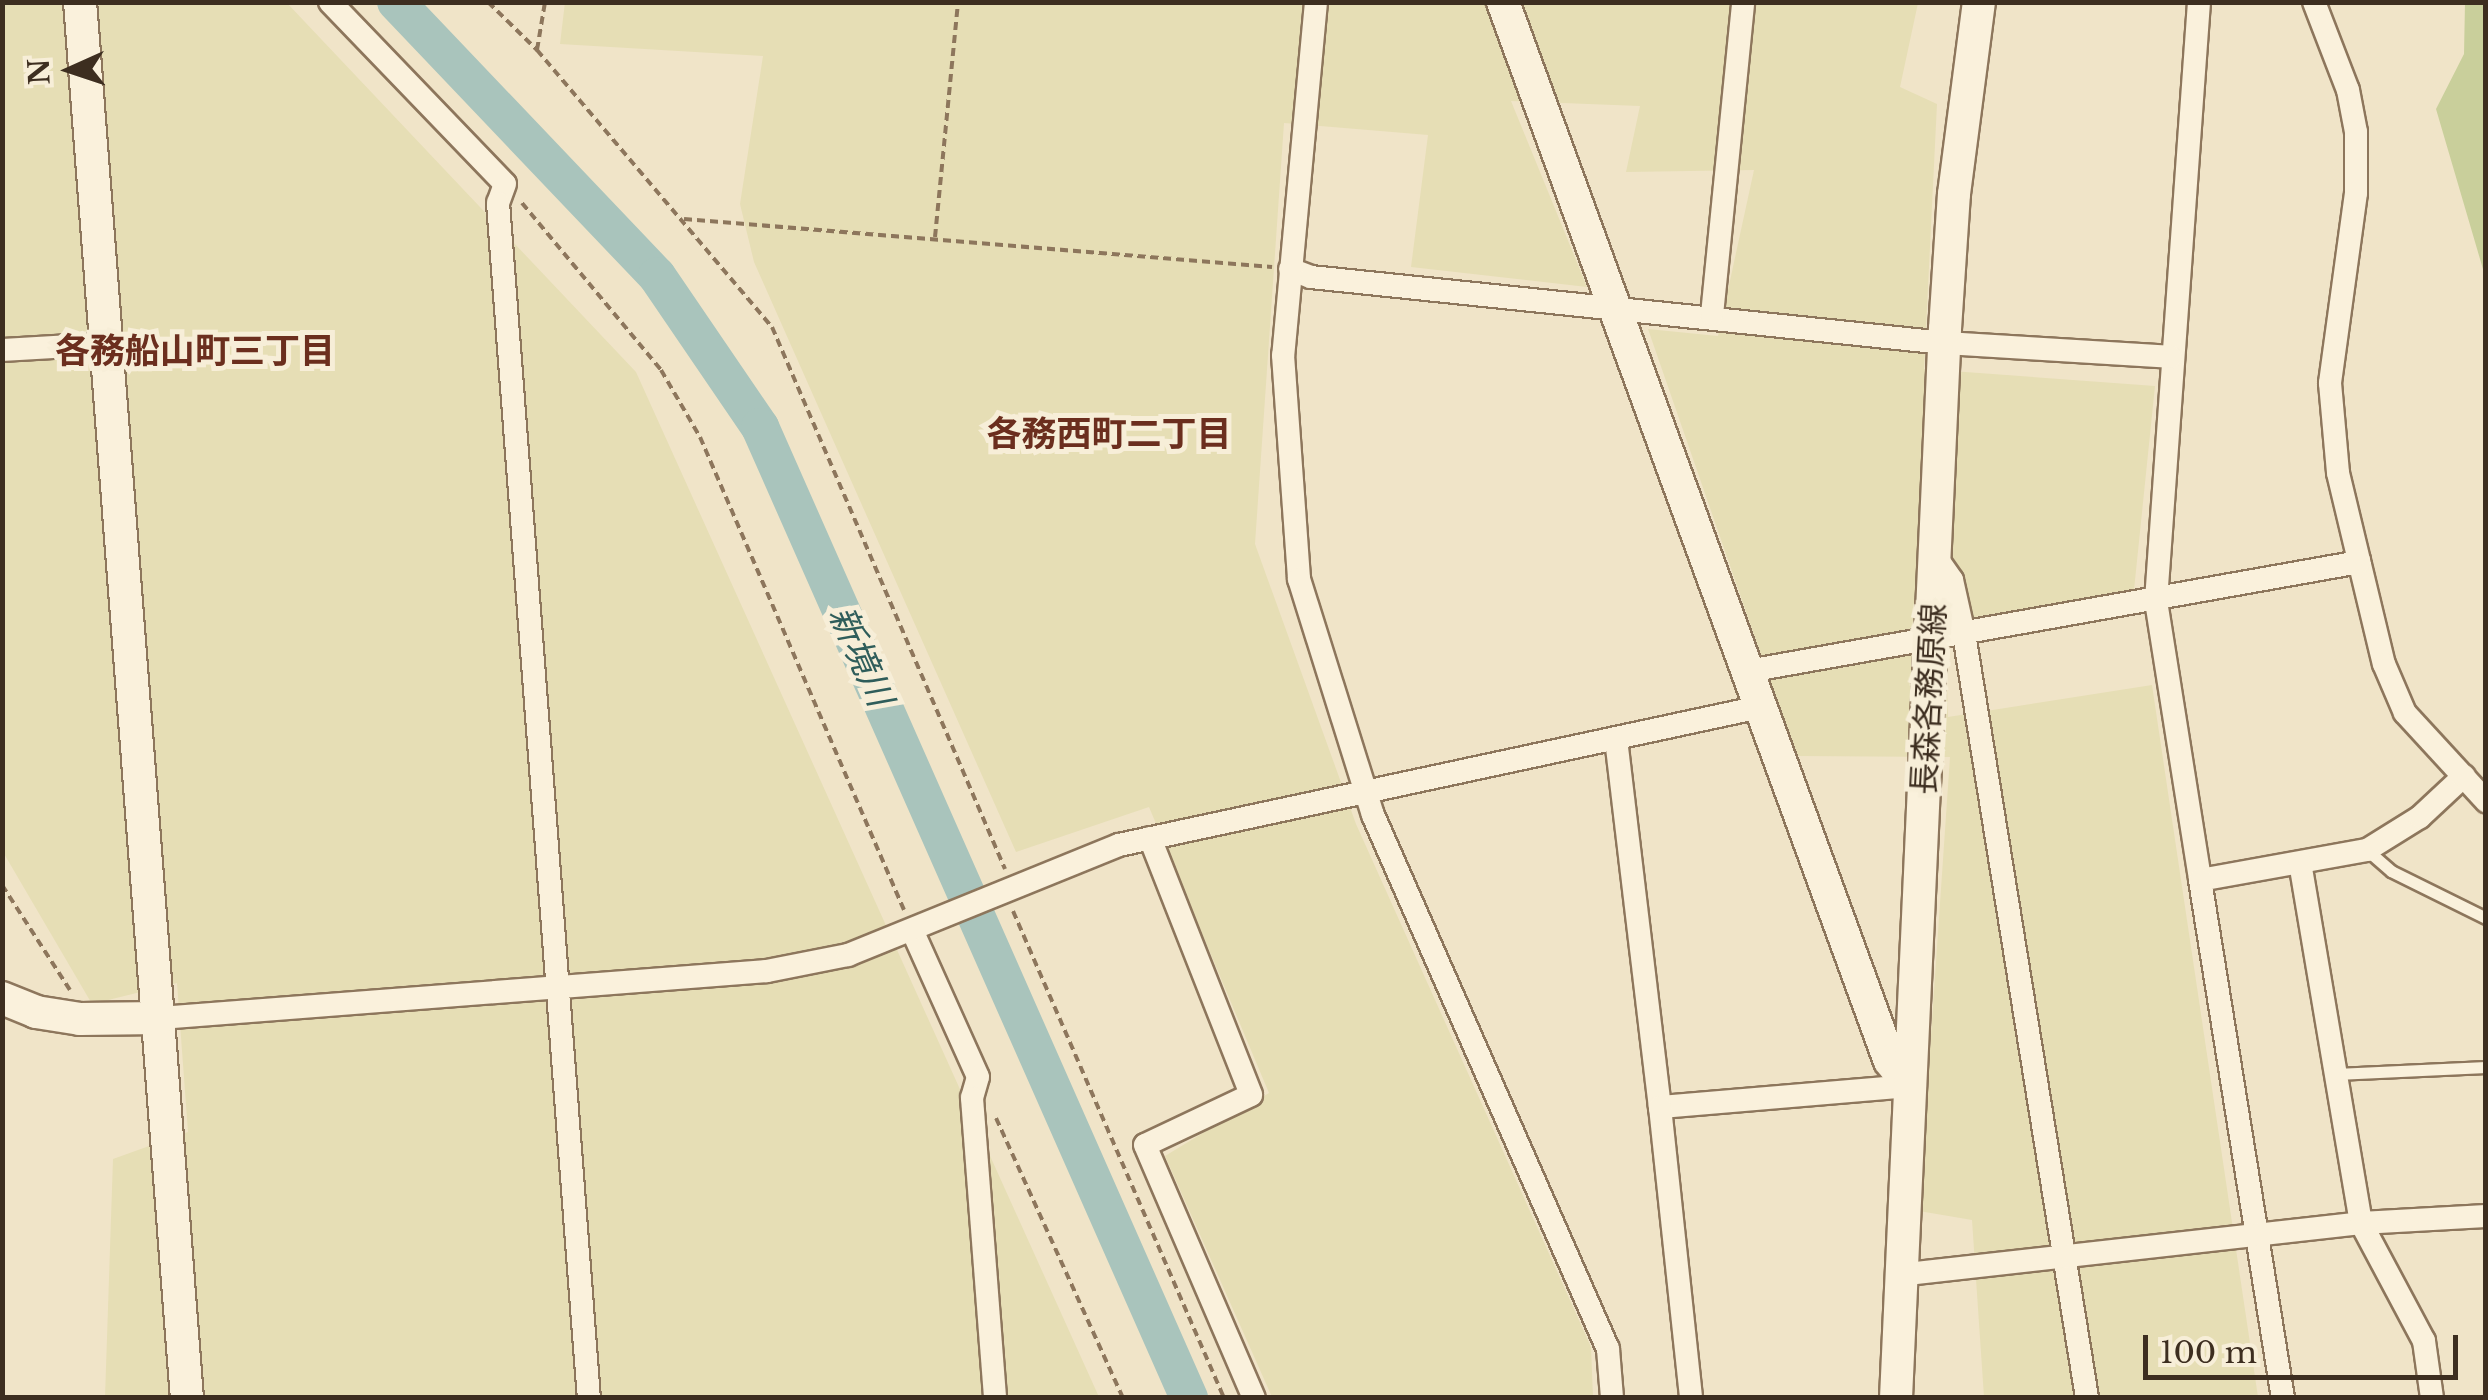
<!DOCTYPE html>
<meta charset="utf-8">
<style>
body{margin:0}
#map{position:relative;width:2488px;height:1400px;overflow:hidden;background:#f0e4c8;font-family:"Libre Baskerville","Noto Sans JP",serif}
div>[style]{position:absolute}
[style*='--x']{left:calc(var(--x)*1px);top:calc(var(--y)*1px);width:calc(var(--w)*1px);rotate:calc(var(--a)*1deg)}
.farmland>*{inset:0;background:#e6deb5}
.green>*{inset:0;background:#c9cf9b}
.river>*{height:38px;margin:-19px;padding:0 19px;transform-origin:19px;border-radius:19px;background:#a9c4bc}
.path>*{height:4px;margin-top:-2px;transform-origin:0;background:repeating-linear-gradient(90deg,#8d765c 0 8px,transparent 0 13px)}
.roads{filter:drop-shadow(2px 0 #8d765c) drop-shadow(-2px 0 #8d765c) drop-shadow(0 2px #8d765c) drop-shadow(0 -2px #8d765c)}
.lane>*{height:11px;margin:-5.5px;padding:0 5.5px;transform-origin:5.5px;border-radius:5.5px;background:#faf1dc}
.street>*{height:22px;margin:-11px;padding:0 11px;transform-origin:11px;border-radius:11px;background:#faf1dc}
.secondary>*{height:32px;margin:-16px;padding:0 16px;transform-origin:16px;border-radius:16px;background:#faf1dc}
span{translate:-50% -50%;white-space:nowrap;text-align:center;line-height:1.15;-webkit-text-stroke:10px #f7eed8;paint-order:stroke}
.street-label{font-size:32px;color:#3d2e20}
.neighbourhood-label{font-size:35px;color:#6b2e1e;font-weight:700}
.water-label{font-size:35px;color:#2f5d5a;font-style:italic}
.frame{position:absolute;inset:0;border:5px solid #3d2e20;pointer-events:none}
.north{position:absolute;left:20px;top:20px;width:100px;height:100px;-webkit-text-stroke:8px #f7eed8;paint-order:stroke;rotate:267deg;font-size:28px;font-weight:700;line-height:40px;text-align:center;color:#3d2e20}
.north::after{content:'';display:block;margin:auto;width:35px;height:45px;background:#3d2e20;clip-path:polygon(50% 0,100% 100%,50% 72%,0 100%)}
.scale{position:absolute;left:2143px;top:1335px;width:315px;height:45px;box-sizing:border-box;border:5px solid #3d2e20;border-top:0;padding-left:12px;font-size:30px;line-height:35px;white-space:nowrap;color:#3d2e20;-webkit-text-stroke:8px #f7eed8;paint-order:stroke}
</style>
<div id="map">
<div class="farmland">
<div style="clip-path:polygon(565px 2px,1918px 3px,1900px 87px,1937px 104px,1924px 369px,2155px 386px,2134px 590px,1945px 622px,1948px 717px,2152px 685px,2258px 1397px,1984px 1397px,1972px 1220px,1919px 1211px,1950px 757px,1796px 756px,1648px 329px,1718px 336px,1754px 170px,1626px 172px,1640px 106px,1511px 101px,1587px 287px,1411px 267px,1428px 135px,1284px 123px,1255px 544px,1356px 824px,1591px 1347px,1593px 1397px,1272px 1397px,1165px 1156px,1269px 1093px,1149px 807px,1016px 852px,754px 262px,740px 204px,763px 56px,560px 44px)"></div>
<div style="clip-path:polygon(2px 3px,287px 3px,636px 372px,1099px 1397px,105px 1397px,113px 1159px,188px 1132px,177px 983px,92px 1004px,3px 852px)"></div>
</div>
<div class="green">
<div style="clip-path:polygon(2465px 3px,2485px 3px,2485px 276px,2436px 109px,2464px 54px)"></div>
</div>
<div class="river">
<div style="--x:396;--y:2;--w:378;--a:46.4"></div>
<div style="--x:657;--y:276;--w:183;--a:55.7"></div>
<div style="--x:760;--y:427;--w:1062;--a:66.16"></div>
</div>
<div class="path">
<div style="--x:488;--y:2;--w:69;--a:44.4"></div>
<div style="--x:537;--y:50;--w:363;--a:49.7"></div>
<div style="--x:772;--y:327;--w:590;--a:66.74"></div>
<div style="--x:537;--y:50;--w:49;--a:-80.5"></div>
<div style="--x:522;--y:203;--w:217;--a:50.2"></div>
<div style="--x:661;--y:370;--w:78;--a:59.8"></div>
<div style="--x:700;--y:437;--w:515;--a:66.67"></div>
<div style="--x:684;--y:219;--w:590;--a:4.67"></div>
<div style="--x:935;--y:237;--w:236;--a:-84.4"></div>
<div style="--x:2;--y:885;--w:125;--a:57.1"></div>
<div style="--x:1013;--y:911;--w:531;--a:66.57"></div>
<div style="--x:996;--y:1118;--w:307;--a:65.6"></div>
</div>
<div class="roads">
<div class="lane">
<div style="--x:2367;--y:850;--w:32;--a:41"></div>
<div style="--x:2391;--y:871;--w:106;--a:26.3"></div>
<div style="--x:2336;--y:1074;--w:150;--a:-2.7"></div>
</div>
<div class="street">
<div style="--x:330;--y:2;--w:252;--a:46.1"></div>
<div style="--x:505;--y:184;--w:20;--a:110"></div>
<div style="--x:498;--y:203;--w:1198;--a:85.65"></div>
<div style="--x:1316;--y:2;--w:355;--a:95.3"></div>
<div style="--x:1283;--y:355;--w:225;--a:85.9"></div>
<div style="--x:1299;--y:579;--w:247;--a:72.6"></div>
<div style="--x:1373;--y:815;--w:583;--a:66.25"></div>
<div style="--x:1608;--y:1349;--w:49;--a:85.3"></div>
<div style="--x:2199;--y:2;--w:601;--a:94.11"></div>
<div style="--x:2156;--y:601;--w:282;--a:81"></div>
<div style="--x:2200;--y:880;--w:170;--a:-10.2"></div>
<div style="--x:2367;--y:850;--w:62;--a:-31.9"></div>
<div style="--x:2420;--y:817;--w:60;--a:-43"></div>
<div style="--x:2314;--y:2;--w:94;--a:68.9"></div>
<div style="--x:2348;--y:90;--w:43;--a:79.2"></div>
<div style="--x:2356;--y:132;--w:61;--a:90"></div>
<div style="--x:2356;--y:193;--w:192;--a:97.8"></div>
<div style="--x:2330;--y:383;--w:90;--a:84.9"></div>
<div style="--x:2338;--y:473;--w:196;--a:76.5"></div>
<div style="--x:2384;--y:664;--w:53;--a:66.8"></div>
<div style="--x:2405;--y:713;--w:120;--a:47.4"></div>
<div style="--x:1290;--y:269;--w:22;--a:21"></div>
<div style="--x:1311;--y:277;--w:636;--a:5.95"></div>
<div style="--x:1944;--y:343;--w:227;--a:3.5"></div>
<div style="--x:1712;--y:315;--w:315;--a:-84.3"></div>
<div style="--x:2;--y:350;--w:105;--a:-3.3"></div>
<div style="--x:1936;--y:557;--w:28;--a:55"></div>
<div style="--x:1952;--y:580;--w:55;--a:77.5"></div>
<div style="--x:1964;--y:634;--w:774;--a:80.85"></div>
<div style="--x:1748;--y:671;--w:621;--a:-10.11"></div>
<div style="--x:1616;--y:739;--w:371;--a:83.2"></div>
<div style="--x:1660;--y:1107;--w:251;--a:-4.8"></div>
<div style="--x:1150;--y:838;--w:276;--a:68.5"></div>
<div style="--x:1251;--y:1095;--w:117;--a:154.7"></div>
<div style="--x:1145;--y:1145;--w:275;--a:66.7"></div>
<div style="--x:2200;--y:880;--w:525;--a:80.9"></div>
<div style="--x:912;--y:930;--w:161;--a:65.8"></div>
<div style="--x:978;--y:1077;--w:22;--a:106"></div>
<div style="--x:972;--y:1098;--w:301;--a:85.6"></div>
<div style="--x:160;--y:1018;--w:609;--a:-4.43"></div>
<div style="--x:767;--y:971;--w:83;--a:-11.2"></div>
<div style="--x:848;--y:955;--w:292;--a:-22.1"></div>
<div style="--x:1119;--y:845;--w:656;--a:-12.15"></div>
<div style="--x:1660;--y:1107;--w:293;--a:83.9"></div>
<div style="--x:1898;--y:1275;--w:466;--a:-6.4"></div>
<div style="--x:2361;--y:1223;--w:365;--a:-99.6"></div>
<div style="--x:2432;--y:1398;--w:58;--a:-98"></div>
<div style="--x:2424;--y:1341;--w:134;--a:-118.1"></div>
<div style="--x:2361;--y:1223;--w:125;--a:-3.2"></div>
</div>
<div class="secondary">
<div style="--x:80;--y:2;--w:1400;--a:85.62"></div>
<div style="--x:1503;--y:2;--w:1127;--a:69.93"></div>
<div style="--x:1890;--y:1061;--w:32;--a:51"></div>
<div style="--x:2;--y:998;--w:37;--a:22"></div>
<div style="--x:36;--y:1012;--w:45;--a:9"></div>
<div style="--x:80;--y:1019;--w:80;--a:-0.7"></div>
<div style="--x:1896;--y:1398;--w:1070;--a:-87.38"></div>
<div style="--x:1945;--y:329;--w:135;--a:-86.2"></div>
<div style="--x:1954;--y:194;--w:194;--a:-82.6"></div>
</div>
</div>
<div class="street-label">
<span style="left:1929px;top:699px;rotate:-87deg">長森各務原線</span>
</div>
<div class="neighbourhood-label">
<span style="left:195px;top:351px">各務船山町三丁目</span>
<span style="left:1109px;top:434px">各務西町二丁目</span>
</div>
<div class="water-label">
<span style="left:861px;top:656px;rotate:66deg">新境川</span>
</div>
<div class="frame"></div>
<div class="north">N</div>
<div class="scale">100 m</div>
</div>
